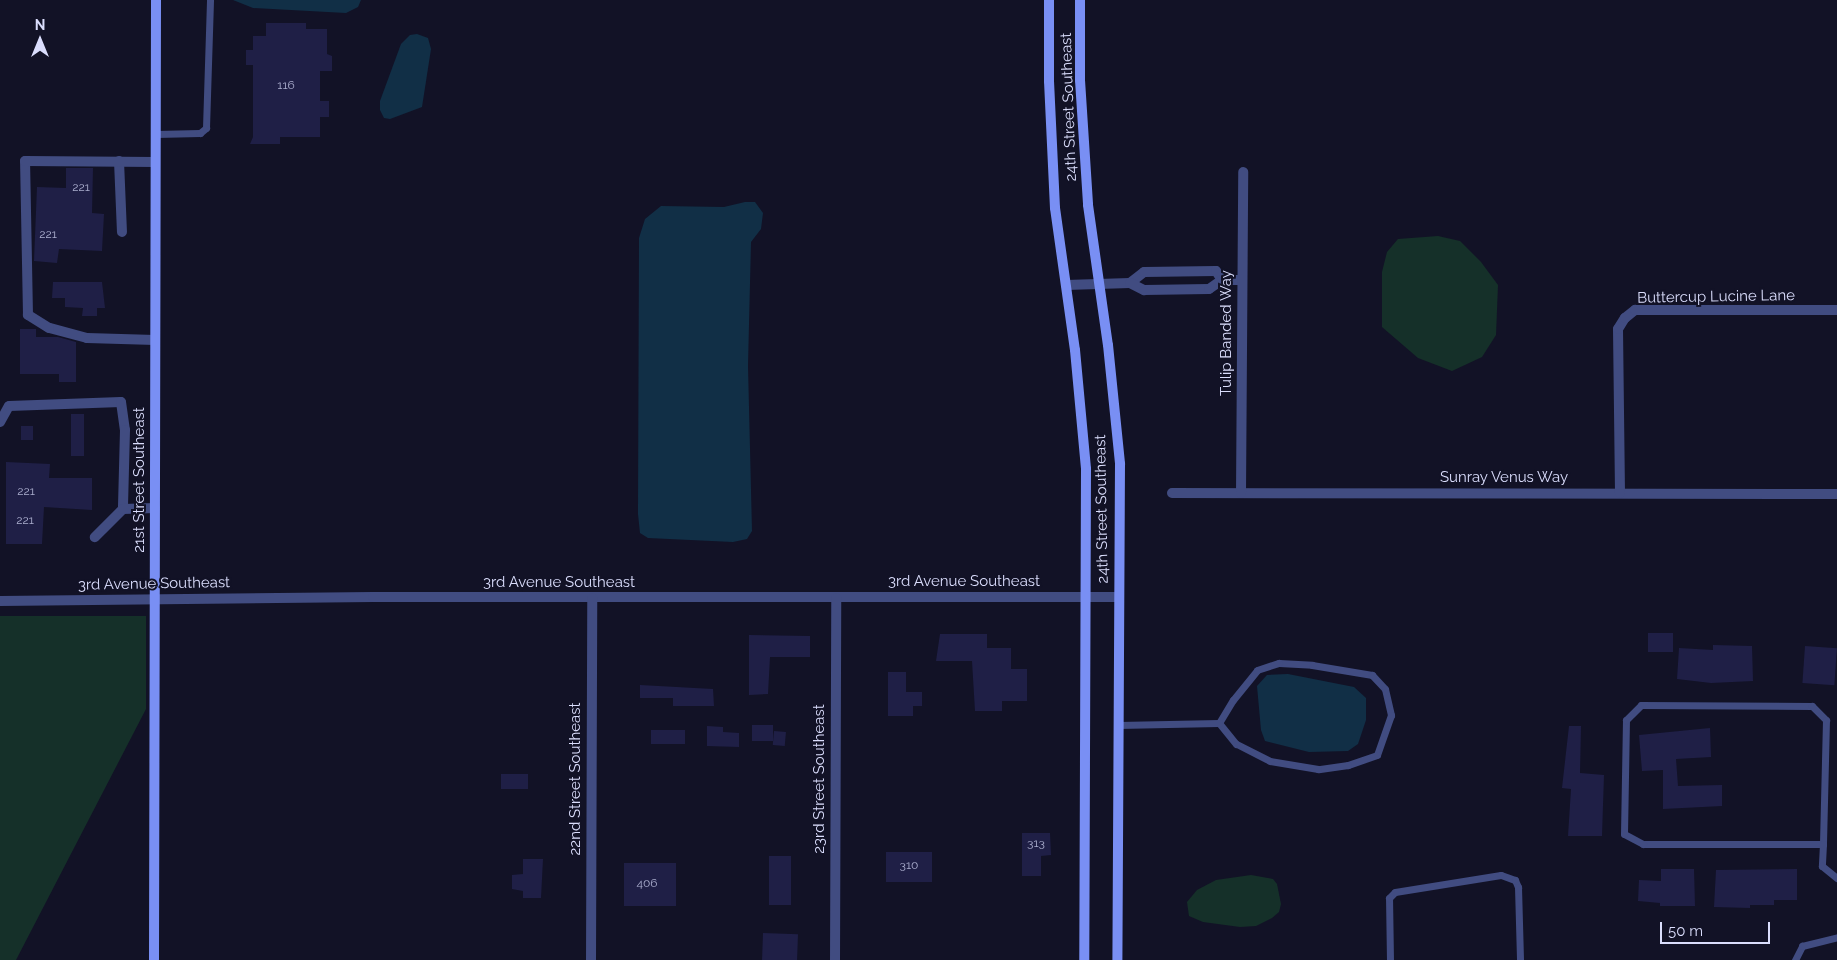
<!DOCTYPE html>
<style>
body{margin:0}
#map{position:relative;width:1837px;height:960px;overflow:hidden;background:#121226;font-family:Raleway,sans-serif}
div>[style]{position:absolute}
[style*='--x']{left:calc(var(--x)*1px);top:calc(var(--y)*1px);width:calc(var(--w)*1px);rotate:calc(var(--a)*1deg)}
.green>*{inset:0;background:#153029}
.water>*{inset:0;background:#112f46}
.building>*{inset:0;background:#1f1f46;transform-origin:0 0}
.lane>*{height:7px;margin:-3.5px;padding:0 3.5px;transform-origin:3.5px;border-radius:3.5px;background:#414c81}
.street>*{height:10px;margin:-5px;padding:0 5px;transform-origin:5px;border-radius:5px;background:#414c81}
.secondary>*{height:10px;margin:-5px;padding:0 5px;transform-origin:5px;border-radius:5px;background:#798ff4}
span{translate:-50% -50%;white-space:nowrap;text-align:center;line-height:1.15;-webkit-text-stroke:4px #121226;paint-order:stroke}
.number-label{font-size:12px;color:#abaece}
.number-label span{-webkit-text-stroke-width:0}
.street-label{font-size:15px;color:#daddfc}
.north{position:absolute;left:15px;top:15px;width:50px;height:50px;-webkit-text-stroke:4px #121226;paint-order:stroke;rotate:0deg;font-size:14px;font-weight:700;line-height:20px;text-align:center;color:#daddfc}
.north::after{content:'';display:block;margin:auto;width:18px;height:22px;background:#daddfc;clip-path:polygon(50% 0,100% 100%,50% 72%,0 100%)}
.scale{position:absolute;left:1660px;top:922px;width:110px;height:22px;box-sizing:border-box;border:2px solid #daddfc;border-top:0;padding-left:6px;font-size:15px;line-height:18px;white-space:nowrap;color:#daddfc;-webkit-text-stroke:4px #121226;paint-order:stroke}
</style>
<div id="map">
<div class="green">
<div style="clip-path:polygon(1438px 236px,1460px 241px,1481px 262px,1498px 285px,1496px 335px,1482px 357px,1452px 371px,1418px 358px,1382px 327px,1382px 272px,1387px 252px,1398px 239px)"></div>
<div style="clip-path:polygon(0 616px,146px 616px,146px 709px,16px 960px,0 960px)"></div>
<div style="clip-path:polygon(1251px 875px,1273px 879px,1277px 884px,1281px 904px,1279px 912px,1272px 918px,1256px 926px,1240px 927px,1203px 922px,1189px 916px,1187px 902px,1197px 890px,1216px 880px)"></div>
</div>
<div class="water">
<div style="clip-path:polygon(233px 0,361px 0,358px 7px,346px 13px,253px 8px)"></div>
<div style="clip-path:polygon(417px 34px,428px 38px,431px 49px,422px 107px,390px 119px,384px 118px,380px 110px,380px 101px,401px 44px,410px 35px)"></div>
<div style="clip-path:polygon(745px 202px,755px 202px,763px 213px,761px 229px,751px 242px,748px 366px,752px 531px,747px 539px,733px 542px,648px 538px,640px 533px,638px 514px,639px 238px,645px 219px,661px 206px,724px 207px)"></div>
<div style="clip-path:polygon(1288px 674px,1354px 687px,1366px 698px,1366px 720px,1358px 744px,1348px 751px,1309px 752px,1265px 741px,1261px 730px,1257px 686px,1267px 675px)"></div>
</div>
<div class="building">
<div style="clip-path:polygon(266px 23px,306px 23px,306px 29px,327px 29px,327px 54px,332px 56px,332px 71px,320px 71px,320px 101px,329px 101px,329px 117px,320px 117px,320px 137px,280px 137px,280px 144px,250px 144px,253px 137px,253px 65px,246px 65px,246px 50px,253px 50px,253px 36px,266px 36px)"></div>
<div style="clip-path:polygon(66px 168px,93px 168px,92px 213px,104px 214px,102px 251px,59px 249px,57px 263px,34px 261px,37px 187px,66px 188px)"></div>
<div style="clip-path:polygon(53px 282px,102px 282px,105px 308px,97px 308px,97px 316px,82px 316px,83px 308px,65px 307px,65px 298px,52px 298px)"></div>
<div style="clip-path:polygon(20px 329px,36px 329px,36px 337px,58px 337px,76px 342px,76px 382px,59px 382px,59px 374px,20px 374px)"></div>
<div style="left:71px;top:414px;width:13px;height:42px"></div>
<div style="left:21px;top:426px;width:12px;height:14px"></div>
<div style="clip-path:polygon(6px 462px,50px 464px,49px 478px,92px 478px,92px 510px,44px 507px,42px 544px,6px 544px)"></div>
<div style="left:1648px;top:633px;width:25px;height:19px"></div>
<div style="clip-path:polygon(940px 634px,987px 634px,987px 648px,1011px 648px,1011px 669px,1027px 669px,1027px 701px,1002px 701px,1002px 711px,975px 711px,972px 661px,936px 661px)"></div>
<div style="clip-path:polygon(749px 635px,810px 636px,810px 657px,770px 657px,768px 694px,749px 695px)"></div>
<div style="clip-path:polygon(1713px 645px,1752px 646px,1753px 681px,1711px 683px,1677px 679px,1679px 648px,1713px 650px)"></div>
<div style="left:1805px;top:646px;width:32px;height:37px;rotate:4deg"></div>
<div style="clip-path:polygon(888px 672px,906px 672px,906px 692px,922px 692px,922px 706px,913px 706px,913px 716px,888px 716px)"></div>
<div style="clip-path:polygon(640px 685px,713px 689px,714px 706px,673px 706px,673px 698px,640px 698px)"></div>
<div style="left:752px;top:725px;width:21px;height:16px"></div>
<div style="clip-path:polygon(707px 726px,723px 727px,723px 732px,739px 733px,739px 747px,707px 746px)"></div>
<div style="clip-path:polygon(1569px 726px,1581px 726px,1580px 773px,1604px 775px,1602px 836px,1568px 836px,1571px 789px,1562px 788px)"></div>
<div style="clip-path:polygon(1710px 728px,1711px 757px,1676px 759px,1678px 786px,1722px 785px,1722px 806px,1663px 809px,1663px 770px,1642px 771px,1639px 735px)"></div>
<div style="left:651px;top:730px;width:34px;height:14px"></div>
<div style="left:774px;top:731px;width:12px;height:14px;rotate:5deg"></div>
<div style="left:501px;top:774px;width:27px;height:15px"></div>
<div style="clip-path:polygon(1022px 833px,1050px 833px,1051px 855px,1041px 856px,1041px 876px,1022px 876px)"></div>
<div style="left:886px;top:852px;width:46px;height:30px"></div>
<div style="left:769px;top:856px;width:22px;height:49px"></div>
<div style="clip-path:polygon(523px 859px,543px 859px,541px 898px,523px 898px,523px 891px,512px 889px,512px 875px,523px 874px)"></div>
<div style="left:624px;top:863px;width:52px;height:43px"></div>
<div style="clip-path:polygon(1661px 869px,1694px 869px,1695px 906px,1660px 906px,1660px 903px,1638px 901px,1639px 880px,1661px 881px)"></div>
<div style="clip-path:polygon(1797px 869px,1797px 900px,1774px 900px,1774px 905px,1750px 905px,1750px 908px,1714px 907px,1716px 870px)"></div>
<div style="left:763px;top:933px;width:35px;height:27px;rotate:2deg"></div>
</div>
<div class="lane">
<div style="--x:156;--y:134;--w:44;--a:-1.3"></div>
<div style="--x:200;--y:133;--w:8;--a:-40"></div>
<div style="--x:206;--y:128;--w:128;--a:-88.2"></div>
<div style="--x:1279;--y:663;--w:33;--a:3"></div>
<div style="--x:1312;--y:665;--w:61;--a:9.5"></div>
<div style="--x:1372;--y:675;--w:19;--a:47"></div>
<div style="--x:1385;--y:689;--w:27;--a:77"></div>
<div style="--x:1391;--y:715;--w:42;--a:109.3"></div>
<div style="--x:1377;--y:755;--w:31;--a:161"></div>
<div style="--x:1348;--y:765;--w:30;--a:172"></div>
<div style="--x:1318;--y:769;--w:49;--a:-170.5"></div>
<div style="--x:1270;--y:761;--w:38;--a:-153"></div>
<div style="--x:1236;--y:744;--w:27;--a:-129"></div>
<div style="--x:1219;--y:723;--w:27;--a:-59"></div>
<div style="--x:1233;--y:700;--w:38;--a:-51"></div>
<div style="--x:1257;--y:670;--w:23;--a:-18"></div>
<div style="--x:1118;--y:725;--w:101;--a:-1.1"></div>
<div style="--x:1823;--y:844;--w:180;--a:180"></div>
<div style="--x:1643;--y:844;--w:21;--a:-152"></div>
<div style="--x:1624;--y:834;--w:114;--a:-89"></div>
<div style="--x:1626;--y:720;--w:21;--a:-45"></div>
<div style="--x:1641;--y:705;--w:171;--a:0.3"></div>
<div style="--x:1812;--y:706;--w:20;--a:45"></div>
<div style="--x:1826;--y:720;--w:124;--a:91.4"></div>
<div style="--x:1823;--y:844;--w:22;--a:93"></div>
<div style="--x:1822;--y:866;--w:19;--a:39"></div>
<div style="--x:1390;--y:960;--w:62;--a:-90.9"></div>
<div style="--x:1389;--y:898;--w:8;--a:-45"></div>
<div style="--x:1395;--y:892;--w:107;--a:-9.1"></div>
<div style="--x:1501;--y:875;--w:15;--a:20"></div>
<div style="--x:1515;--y:880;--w:8;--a:67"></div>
<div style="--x:1518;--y:887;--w:73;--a:88.4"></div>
<div style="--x:1795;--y:960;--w:16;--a:-63"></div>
<div style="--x:1802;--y:946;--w:36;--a:-14"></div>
</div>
<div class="street">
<div style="--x:119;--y:161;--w:71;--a:87.6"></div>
<div style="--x:1130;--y:283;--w:18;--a:-38"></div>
<div style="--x:1144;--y:272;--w:72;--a:-0.8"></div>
<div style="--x:1216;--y:271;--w:11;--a:56"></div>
<div style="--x:1066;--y:285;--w:64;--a:-1.8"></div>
<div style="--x:1130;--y:283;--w:16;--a:27"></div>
<div style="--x:1144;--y:290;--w:65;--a:-0.9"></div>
<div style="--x:1209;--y:289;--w:16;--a:-35"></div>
<div style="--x:1222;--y:280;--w:20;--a:0"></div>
<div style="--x:155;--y:340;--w:68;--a:-178.3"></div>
<div style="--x:87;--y:338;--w:39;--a:-165"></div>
<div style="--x:49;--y:328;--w:25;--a:-148"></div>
<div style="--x:28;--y:315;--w:154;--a:-91.1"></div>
<div style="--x:25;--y:161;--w:130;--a:0.4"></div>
<div style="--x:0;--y:422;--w:18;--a:-61"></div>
<div style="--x:9;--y:406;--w:112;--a:-2"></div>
<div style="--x:121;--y:402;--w:28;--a:82"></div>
<div style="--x:125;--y:430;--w:79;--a:91.5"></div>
<div style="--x:123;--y:509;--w:40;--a:135"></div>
<div style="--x:1172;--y:493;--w:665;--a:0.09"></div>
<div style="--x:1241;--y:493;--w:321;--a:-89.6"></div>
<div style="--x:1620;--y:493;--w:164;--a:-90.7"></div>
<div style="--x:1618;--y:329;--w:13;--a:-58"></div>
<div style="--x:1625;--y:318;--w:13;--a:-39"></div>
<div style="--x:1635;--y:310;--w:202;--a:0"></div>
<div style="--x:123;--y:509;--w:32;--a:-2"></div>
<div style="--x:0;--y:601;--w:373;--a:-0.6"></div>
<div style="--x:373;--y:597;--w:745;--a:0"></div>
<div style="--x:591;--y:960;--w:362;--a:-89.8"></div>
<div style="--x:835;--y:960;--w:362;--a:-89.8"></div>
</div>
<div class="secondary">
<div style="--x:1049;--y:0;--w:81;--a:90"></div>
<div style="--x:1049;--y:81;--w:127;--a:87.3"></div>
<div style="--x:1055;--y:208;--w:143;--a:82"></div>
<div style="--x:1075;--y:350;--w:120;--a:84.7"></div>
<div style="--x:1086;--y:469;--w:491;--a:90.2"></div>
<div style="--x:1080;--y:0;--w:80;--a:90"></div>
<div style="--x:1080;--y:80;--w:125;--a:86.3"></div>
<div style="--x:1088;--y:205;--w:141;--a:81.9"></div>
<div style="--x:1108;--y:345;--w:120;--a:84.2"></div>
<div style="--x:1120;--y:464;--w:496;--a:90.3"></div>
<div style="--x:154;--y:960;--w:960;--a:-89.88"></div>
</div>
<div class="number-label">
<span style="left:286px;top:86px">116</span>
<span style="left:81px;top:188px">221</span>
<span style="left:48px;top:235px">221</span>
<span style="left:26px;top:492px">221</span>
<span style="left:25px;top:521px">221</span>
<span style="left:1036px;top:844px">313</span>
<span style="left:909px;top:866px">310</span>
<span style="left:647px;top:884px">406</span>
</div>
<div class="street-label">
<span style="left:1069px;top:107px;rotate:-92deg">24th Street Southeast</span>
<span style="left:1716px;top:297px;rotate:-1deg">Buttercup Lucine Lane</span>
<span style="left:1227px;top:333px;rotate:-90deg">Tulip Banded Way</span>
<span style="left:1504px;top:478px">Sunray Venus Way</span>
<span style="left:140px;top:480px;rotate:-90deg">21st Street Southeast</span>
<span style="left:1102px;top:509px;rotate:-91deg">24th Street Southeast</span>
<span style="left:964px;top:582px">3rd Avenue Southeast</span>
<span style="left:559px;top:583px">3rd Avenue Southeast</span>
<span style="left:154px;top:584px;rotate:-1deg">3rd Avenue Southeast</span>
<span style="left:576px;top:779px;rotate:-90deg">22nd Street Southeast</span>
<span style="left:820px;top:779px;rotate:-90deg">23rd Street Southeast</span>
</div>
<div class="north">N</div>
<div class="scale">50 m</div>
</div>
